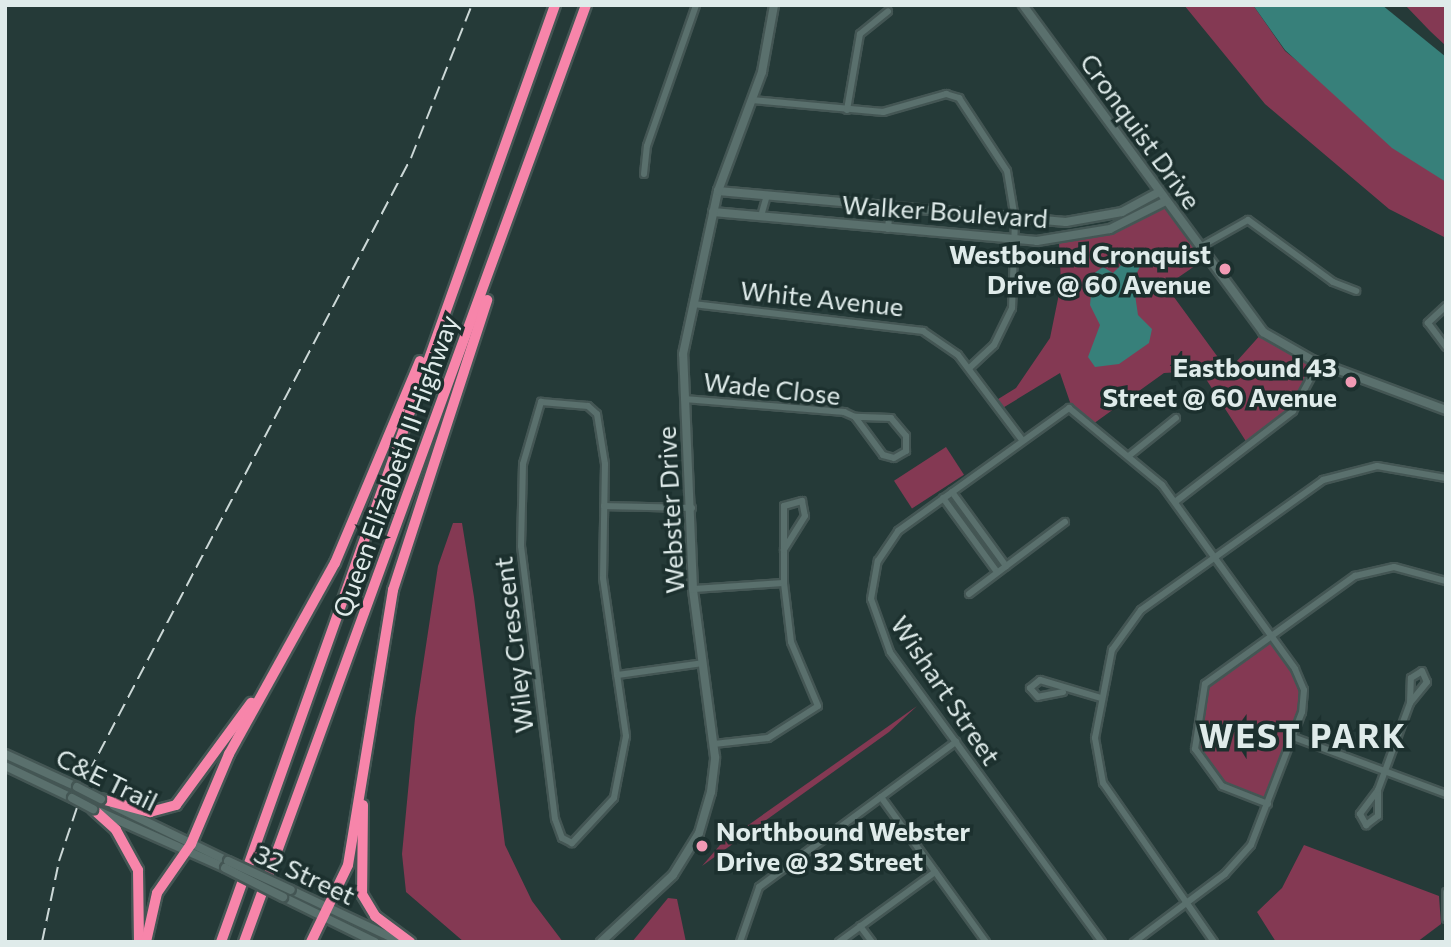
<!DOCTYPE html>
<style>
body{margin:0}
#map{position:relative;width:1451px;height:947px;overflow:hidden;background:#253a38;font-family:Commissioner,sans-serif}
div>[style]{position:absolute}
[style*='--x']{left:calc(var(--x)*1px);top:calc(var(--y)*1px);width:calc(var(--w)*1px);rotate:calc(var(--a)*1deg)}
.green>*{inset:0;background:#843953;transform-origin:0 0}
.water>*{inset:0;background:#37807a}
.roads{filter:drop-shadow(2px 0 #445654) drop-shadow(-2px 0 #445654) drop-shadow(0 2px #445654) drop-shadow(0 -2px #445654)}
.street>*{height:6px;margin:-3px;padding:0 3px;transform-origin:3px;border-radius:3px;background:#5a706d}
.secondary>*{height:8px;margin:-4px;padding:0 4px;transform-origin:4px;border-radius:4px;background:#5a706d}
.highway>*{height:10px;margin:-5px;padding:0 5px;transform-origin:5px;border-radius:5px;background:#f785aa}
.rail>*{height:2px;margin-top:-1px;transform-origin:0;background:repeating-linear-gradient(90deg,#ccd8d7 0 14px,transparent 0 21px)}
.bridges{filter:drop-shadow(2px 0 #445654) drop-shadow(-2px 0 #445654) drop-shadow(0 2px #445654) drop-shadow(0 -2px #445654)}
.secondary-bridge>*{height:8px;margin:-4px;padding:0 4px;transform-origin:4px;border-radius:4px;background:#5a706d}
.dots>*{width:19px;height:19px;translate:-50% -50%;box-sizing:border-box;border:4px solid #1c302e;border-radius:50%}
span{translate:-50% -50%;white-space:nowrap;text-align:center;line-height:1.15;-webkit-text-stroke:7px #1c302e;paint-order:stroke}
.street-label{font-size:26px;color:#dfebea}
.poi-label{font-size:26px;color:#dfebea;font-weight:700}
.right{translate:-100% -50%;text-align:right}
.left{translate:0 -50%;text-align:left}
.district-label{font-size:33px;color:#dfebea;font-weight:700;letter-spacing:2px}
.frame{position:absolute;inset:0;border:7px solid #dfebea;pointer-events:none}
</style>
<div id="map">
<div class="green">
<div style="clip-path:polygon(1184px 5px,1253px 5px,1285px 51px,1446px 182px,1446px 238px,1389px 209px,1265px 104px)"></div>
<div style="clip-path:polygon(1405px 5px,1446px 5px,1446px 46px,1430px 31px)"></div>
<div style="clip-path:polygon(1166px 201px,1208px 257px,1173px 281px,1171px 293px,1228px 371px,1263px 332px,1319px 362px,1293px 411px,1249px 446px,1204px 376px,1181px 372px,1164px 373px,1093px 424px,1072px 408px,1060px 373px,1001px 409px,995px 401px,1016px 388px,1050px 338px,1061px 284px,1059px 242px,1126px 227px)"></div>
<div style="left:946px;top:447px;width:33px;height:62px;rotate:57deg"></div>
<div style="clip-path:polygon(453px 523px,462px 523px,474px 597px,505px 845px,532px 901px,563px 942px,464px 942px,406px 892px,402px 854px,415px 718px,438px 566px)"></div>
<div style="clip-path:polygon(1271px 635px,1295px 669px,1304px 698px,1268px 804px,1219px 783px,1192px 741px,1201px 690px)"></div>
<div style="clip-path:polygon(917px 706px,889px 732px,702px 866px,720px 845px)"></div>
<div style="clip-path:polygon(1304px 845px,1439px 896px,1441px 924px,1417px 942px,1276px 942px,1257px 912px,1282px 888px)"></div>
<div style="clip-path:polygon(668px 898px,677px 899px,686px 942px,632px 942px)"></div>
</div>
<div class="water">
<div style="clip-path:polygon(1253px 5px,1382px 5px,1446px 57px,1446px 182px,1392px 148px,1285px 50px)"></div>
<div style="clip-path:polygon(1134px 252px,1145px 256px,1133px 281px,1138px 315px,1152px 329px,1149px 343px,1119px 364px,1095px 367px,1088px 357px,1100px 325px,1090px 305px,1093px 274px,1103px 267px,1113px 273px)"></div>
</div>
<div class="roads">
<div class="street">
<div style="--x:752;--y:100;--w:132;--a:5.2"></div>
<div style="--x:883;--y:112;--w:66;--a:-15.9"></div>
<div style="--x:946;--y:94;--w:14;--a:17"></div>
<div style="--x:959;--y:98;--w:87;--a:56.7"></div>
<div style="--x:1007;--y:171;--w:49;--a:80.5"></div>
<div style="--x:1015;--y:219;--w:89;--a:91.9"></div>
<div style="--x:1012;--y:308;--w:41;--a:115.9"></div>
<div style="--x:994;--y:345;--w:34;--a:137"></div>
<div style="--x:847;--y:110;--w:77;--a:-80.3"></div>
<div style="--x:860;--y:34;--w:36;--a:-39"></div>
<div style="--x:644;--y:174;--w:28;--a:-84"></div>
<div style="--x:647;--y:146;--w:149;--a:-70.8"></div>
<div style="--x:761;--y:216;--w:22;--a:-74"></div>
<div style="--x:888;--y:229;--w:22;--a:-85"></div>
<div style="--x:1200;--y:247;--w:55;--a:-29.4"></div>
<div style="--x:1248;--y:220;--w:105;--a:36.1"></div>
<div style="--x:1333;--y:282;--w:25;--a:21"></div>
<div style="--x:693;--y:304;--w:232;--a:6.7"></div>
<div style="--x:923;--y:331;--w:42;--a:34.4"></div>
<div style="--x:958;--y:355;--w:106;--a:53"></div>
<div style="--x:1446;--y:306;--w:25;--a:137"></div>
<div style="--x:1428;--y:323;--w:30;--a:53"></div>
<div style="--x:684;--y:399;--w:161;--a:4.6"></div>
<div style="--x:844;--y:412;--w:12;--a:24"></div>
<div style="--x:855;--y:417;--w:47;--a:53.6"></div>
<div style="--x:883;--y:455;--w:11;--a:15"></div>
<div style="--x:894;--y:458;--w:14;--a:-30"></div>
<div style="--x:906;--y:451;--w:15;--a:-90"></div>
<div style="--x:906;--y:436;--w:23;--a:-130"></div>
<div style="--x:891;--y:418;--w:36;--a:-178"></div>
<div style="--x:541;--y:402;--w:47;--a:4.9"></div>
<div style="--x:588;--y:406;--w:12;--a:42"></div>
<div style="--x:597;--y:414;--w:51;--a:80.9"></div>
<div style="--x:605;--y:464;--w:114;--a:91"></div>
<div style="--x:603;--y:578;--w:160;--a:81.7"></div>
<div style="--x:626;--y:736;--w:63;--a:101"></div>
<div style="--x:614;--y:798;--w:62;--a:133"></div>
<div style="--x:572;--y:843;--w:11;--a:-153"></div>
<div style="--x:562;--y:838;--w:20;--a:-110"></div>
<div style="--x:555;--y:819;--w:275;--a:-97.1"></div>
<div style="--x:521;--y:546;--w:82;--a:-88.6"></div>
<div style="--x:523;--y:464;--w:65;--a:-73.8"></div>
<div style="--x:1130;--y:455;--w:59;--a:-38.8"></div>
<div style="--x:952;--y:492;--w:92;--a:53.9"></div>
<div style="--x:943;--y:498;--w:92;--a:53.9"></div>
<div style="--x:1175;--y:502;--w:149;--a:-37.6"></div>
<div style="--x:1293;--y:411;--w:55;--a:-62"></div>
<div style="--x:604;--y:506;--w:88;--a:1.3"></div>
<div style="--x:693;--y:589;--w:91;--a:-3.8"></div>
<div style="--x:969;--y:594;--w:120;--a:-36.9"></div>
<div style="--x:617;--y:675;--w:87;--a:-7.9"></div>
<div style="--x:1063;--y:692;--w:25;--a:169"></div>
<div style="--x:1038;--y:697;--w:12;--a:-132"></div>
<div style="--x:1030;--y:688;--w:13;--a:-39"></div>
<div style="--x:1040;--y:680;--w:64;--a:16.4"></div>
<div style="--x:1293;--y:737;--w:163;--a:20.4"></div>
<div style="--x:714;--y:744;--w:54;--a:-6.3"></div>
<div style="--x:768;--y:738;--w:59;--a:-32.6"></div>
<div style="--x:818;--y:706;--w:69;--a:-112.9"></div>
<div style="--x:791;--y:642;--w:59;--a:-96.8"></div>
<div style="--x:784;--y:583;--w:77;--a:-90"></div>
<div style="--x:784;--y:506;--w:19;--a:-16"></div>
<div style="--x:802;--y:501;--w:15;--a:79"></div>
<div style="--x:805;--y:516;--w:40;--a:122"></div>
<div style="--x:1378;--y:790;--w:30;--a:127"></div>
<div style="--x:1360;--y:814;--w:13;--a:61"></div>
<div style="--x:1366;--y:825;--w:15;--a:-37"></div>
<div style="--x:1378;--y:816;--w:26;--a:-90"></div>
<div style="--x:1378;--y:790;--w:93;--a:-69.8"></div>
<div style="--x:1410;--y:703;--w:25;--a:-88"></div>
<div style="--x:1411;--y:678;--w:13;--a:-32"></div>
<div style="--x:1422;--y:671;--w:12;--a:66"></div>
<div style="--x:1427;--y:682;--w:27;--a:129"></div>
<div style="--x:881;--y:797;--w:179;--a:54.1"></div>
<div style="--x:1268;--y:804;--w:49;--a:-158.6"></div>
<div style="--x:1222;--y:786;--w:46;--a:-126.1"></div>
<div style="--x:1195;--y:749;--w:66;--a:-81.3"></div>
<div style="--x:1205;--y:684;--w:185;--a:-35.8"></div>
<div style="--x:1355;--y:576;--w:40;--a:-13"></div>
<div style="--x:1394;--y:567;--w:54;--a:15.1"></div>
<div style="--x:1446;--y:892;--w:27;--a:90"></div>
<div style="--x:860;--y:926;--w:20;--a:53"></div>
<div style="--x:740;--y:942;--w:58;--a:-70.9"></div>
<div style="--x:759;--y:887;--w:245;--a:-36.4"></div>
<div style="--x:839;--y:942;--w:119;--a:-36.1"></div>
<div style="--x:1102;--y:942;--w:359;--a:-126.2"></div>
<div style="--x:890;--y:652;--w:56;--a:-109.7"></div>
<div style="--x:871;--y:599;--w:39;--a:-80"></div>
<div style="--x:878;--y:561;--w:36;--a:-56"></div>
<div style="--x:898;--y:531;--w:211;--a:-35.7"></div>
<div style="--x:1069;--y:408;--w:121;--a:39.6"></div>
<div style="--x:1162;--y:485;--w:227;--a:54.1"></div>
<div style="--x:1295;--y:669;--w:23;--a:67"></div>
<div style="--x:1304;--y:690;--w:22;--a:95"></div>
<div style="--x:1302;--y:712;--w:142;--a:111"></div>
<div style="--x:1251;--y:845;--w:39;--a:132"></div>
<div style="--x:1225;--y:874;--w:114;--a:143.2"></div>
<div style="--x:1214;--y:942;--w:194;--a:-124.9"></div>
<div style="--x:1103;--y:783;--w:46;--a:-100.1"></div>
<div style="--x:1095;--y:738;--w:90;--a:-79.1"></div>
<div style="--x:1112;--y:650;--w:49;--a:-54.1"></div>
<div style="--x:1141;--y:610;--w:224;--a:-35.5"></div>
<div style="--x:1323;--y:480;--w:56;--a:-14.5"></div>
<div style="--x:1377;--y:466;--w:70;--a:9.9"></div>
</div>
<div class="secondary">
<div style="--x:1023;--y:5;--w:406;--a:53.7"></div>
<div style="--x:1263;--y:332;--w:56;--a:29.7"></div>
<div style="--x:1312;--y:360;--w:143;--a:20.5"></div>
<div style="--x:718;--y:191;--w:349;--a:5.1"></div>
<div style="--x:1066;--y:222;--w:57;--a:-10.1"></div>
<div style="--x:1122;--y:212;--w:42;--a:-28.4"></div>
<div style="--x:713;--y:212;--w:325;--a:5.1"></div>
<div style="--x:1037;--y:241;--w:74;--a:-9.3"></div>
<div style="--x:1110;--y:229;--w:63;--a:-26.6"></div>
<div style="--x:5;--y:754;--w:79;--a:24.6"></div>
<div style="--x:5;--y:766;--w:74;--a:25.5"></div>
<div style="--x:114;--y:806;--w:127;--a:25.8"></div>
<div style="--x:100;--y:812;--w:137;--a:24.1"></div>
<div style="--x:291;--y:890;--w:122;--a:25.3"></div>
<div style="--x:283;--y:897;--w:102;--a:26.1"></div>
<div style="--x:601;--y:942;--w:98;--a:-42.9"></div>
<div style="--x:673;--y:875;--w:49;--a:-58.2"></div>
<div style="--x:699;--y:833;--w:43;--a:-73.7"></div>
<div style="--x:711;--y:792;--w:35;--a:-83"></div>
<div style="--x:715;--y:757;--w:169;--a:-97.5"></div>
<div style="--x:693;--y:589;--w:235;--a:-92.4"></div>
<div style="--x:683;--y:354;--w:167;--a:-77.9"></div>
<div style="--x:718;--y:191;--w:127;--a:-69.7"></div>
<div style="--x:762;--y:72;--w:68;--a:-79.8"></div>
</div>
<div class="highway">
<div style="--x:101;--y:799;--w:51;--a:14.9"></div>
<div style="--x:150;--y:812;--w:27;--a:-15"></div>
<div style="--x:176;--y:805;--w:127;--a:-53.7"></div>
<div style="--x:363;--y:805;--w:89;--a:90.6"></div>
<div style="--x:362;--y:894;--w:26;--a:59"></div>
<div style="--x:375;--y:916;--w:44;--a:36.6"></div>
<div style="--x:93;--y:809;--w:31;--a:42"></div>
<div style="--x:116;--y:830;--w:46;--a:61.2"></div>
<div style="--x:138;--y:870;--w:72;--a:89.2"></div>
<div style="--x:146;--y:942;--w:50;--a:-77.3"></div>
<div style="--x:157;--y:893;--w:60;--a:-55.2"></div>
<div style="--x:191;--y:844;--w:98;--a:-67.1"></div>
<div style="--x:229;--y:754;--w:218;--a:-61"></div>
<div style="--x:335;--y:563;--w:219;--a:-67.2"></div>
<div style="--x:221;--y:942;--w:995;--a:-70.38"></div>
<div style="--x:244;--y:942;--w:997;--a:-69.95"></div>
<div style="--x:311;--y:942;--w:85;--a:-64.3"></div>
<div style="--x:348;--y:865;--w:279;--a:-80.7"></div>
<div style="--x:393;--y:590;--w:305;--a:-72"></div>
</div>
</div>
<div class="rail">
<div style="--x:42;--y:942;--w:83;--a:-78.1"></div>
<div style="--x:59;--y:861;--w:94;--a:-71.4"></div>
<div style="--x:89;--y:772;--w:693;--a:-62.33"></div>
<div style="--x:411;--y:158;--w:165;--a:-68.3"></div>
</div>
<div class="bridges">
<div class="secondary-bridge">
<div style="--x:77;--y:787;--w:27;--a:27"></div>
<div style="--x:72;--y:798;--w:24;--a:28"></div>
<div style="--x:228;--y:861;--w:69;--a:24.7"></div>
<div style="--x:225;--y:868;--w:65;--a:26.6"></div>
</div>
</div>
<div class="dots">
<div style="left:1225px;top:269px;background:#f19ab4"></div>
<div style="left:1351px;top:382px;background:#f19ab4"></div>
<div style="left:702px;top:846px;background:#f19ab4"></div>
</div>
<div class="street-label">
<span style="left:1141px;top:131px;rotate:54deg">Cronquist Drive</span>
<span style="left:945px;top:211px;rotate:4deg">Walker Boulevard</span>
<span style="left:822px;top:298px;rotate:6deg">White Avenue</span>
<span style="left:772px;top:388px;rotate:6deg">Wade Close</span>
<span style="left:395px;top:466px;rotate:-70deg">Queen Elizabeth II Highway</span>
<span style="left:670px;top:510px;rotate:-93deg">Webster Drive</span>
<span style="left:513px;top:645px;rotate:-97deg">Wiley Crescent</span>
<span style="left:946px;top:690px;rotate:56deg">Wishart Street</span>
<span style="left:107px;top:779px;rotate:26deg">C&amp;E Trail</span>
<span style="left:305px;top:874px;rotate:25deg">32 Street</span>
</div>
<div class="poi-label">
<span class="right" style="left:1211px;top:269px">Westbound Cronquist<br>Drive @ 60 Avenue</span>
<span class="right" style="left:1337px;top:382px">Eastbound 43<br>Street @ 60 Avenue</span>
<span class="left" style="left:716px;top:846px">Northbound Webster<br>Drive @ 32 Street</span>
</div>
<div class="district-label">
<span style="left:1303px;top:735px">WEST PARK</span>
</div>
<div class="frame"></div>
</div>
